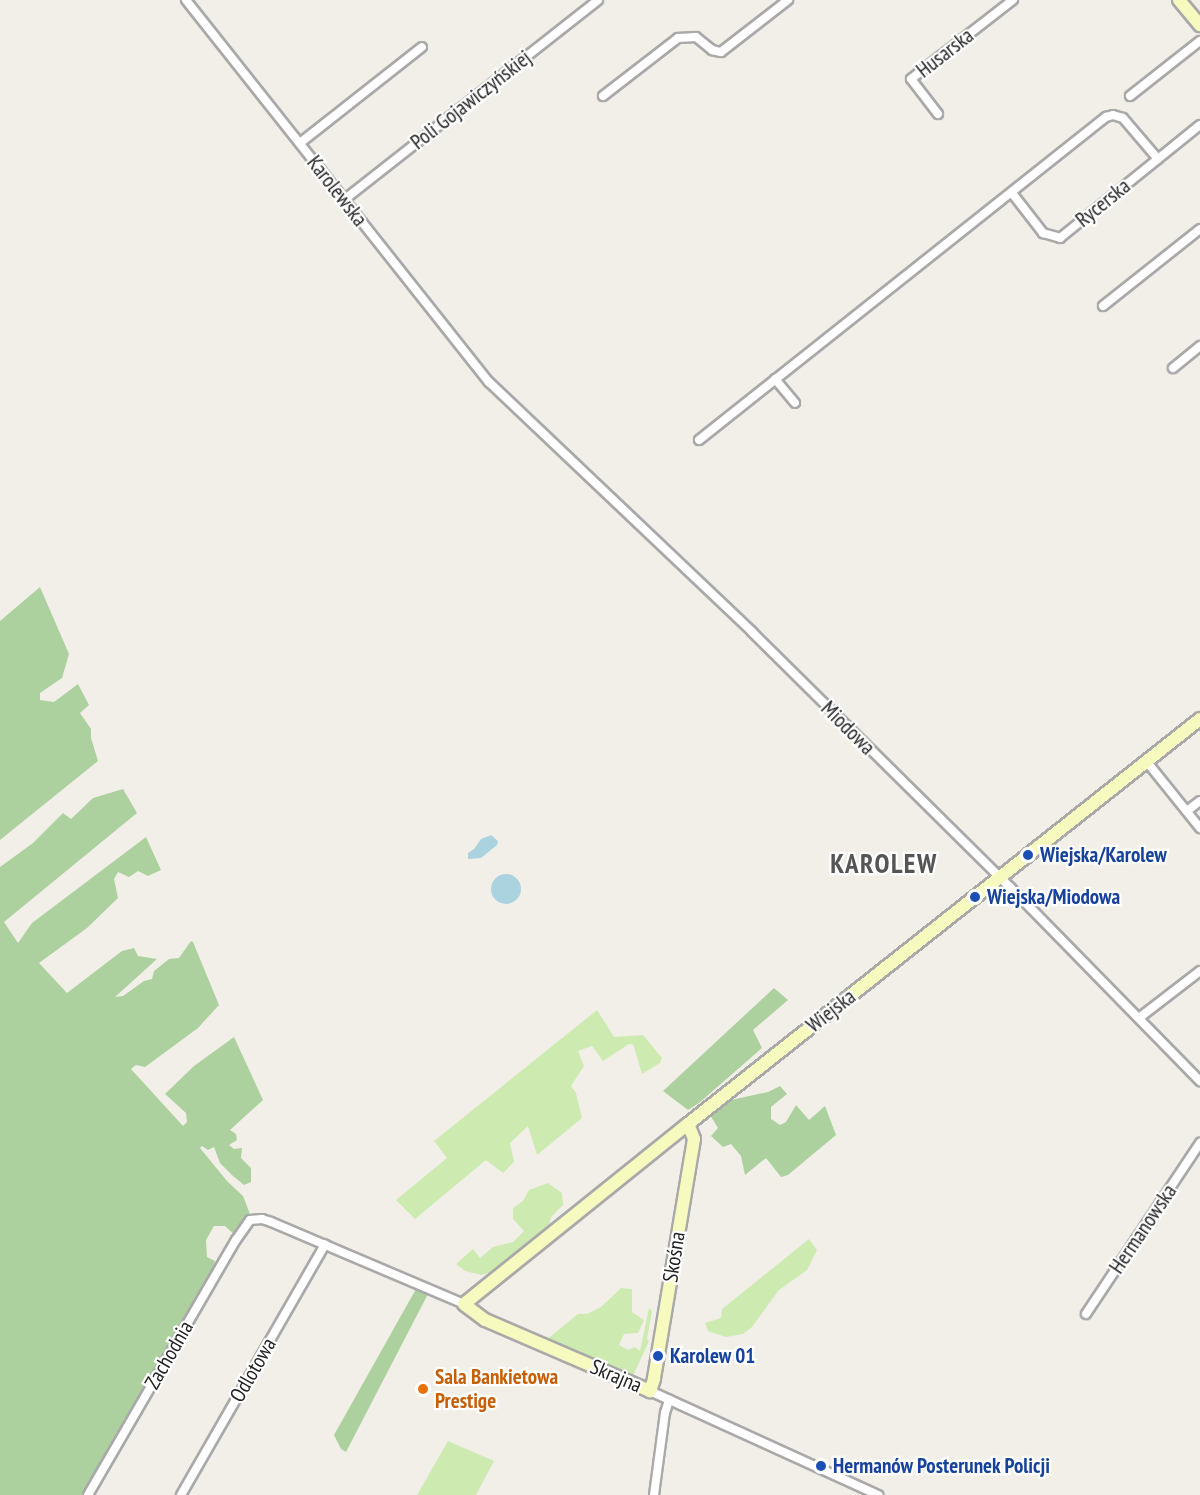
<!DOCTYPE html>
<meta charset="utf-8">
<style>
body{margin:0}
#map{position:relative;width:1200px;height:1495px;overflow:hidden;background:#f2efe9;font-family:"PT Sans Narrow",sans-serif}
div>[style]{position:absolute}
[style*='--x']{left:calc(var(--x)*1px);top:calc(var(--y)*1px);width:calc(var(--w)*1px);rotate:calc(var(--a)*1deg)}
.grass>*{inset:0;background:#cdebb0}
.forest>*{inset:0;background:#add19e}
.water>*{inset:0;background:#aad3df}
.round{border-radius:50%}
.roads{filter:drop-shadow(2px 0 #a9a9a9) drop-shadow(-2px 0 #a9a9a9) drop-shadow(0 2px #a9a9a9) drop-shadow(0 -2px #a9a9a9)}
.street>*{height:8px;margin:-4px;padding:0 4px;transform-origin:4px;border-radius:4px;background:#fff}
.secondary>*{height:12px;margin:-6px;padding:0 6px;transform-origin:6px;border-radius:6px;background:#f7fabf}
.dots>*{width:16px;height:16px;translate:-50% -50%;box-sizing:border-box;border:3px solid #fff;border-radius:50%}
span{translate:-50% -50%;white-space:nowrap;text-align:center;line-height:1.15;-webkit-text-stroke:4.5px #fff;paint-order:stroke}
.street-label{font-size:21px;color:#222}
.transit-label{font-size:21px;color:#164399;font-weight:700}
.left{translate:0 -50%;text-align:left}
.food-label{font-size:21px;color:#c56008;font-weight:700}
.district-label{font-size:27px;color:#555;font-weight:700;letter-spacing:1.5px}
</style>
<div id="map">
<div class="grass">
<div style="clip-path:polygon(597px 1010px,614px 1037px,643px 1035px,662px 1058px,660px 1063px,642px 1074px,633px 1044px,629px 1044px,603px 1061px,592px 1046px,578px 1051px,584px 1066px,571px 1086px,576px 1093px,582px 1118px,537px 1155px,528px 1126px,510px 1143px,514px 1162px,503px 1173px,486px 1160px,415px 1219px,396px 1200px,447px 1158px,434px 1141px)"></div>
<div style="clip-path:polygon(548px 1183px,562px 1193px,563px 1205px,551px 1217px,549px 1226px,492px 1272px,481px 1275px,465px 1271px,456px 1264px,473px 1249px,480px 1258px,493px 1247px,513px 1242px,524px 1231px,513px 1219px,513px 1208px,523px 1201px,529px 1190px)"></div>
<div style="clip-path:polygon(809px 1239px,817px 1250px,807px 1270px,779px 1290px,752px 1327px,743px 1334px,726px 1337px,708px 1331px,705px 1323px,721px 1318px,722px 1309px)"></div>
<div style="clip-path:polygon(621px 1288px,632px 1289px,632px 1312px,644px 1320px,638px 1333px,624px 1334px,619px 1345px,628px 1350px,635px 1347px,640px 1351px,649px 1308px,652px 1311px,647px 1339px,649px 1341px,633px 1376px,546px 1340px,578px 1314px,587px 1314px,601px 1307px)"></div>
<div style="clip-path:polygon(448px 1441px,494px 1461px,476px 1495px,417px 1495px)"></div>
</div>
<div class="forest">
<div style="clip-path:polygon(40px 587px,69px 654px,62px 678px,40px 693px,40px 700px,54px 702px,78px 684px,89px 705px,80px 713px,91px 729px,91px 738px,98px 761px,0 840px,0 621px)"></div>
<div style="clip-path:polygon(123px 789px,137px 813px,4px 922px,18px 943px,32px 923px,146px 837px,161px 870px,148px 876px,138px 871px,129px 877px,118px 872px,114px 879px,118px 898px,87px 928px,39px 963px,67px 993px,122px 951px,134px 948px,138px 956px,157px 959px,115px 997px,123px 996px,144px 981px,152px 979px,154px 971px,169px 959px,179px 958px,191px 941px,193px 942px,219px 1005px,198px 1028px,145px 1067px,136px 1065px,131px 1069px,183px 1126px,187px 1122px,186px 1113px,165px 1094px,194px 1066px,234px 1037px,263px 1100px,230px 1130px,236px 1134px,237px 1140px,229px 1145px,234px 1149px,242px 1148px,241px 1158px,251px 1168px,251px 1182px,244px 1185px,233px 1176px,220px 1163px,214px 1147px,208px 1150px,202px 1146px,200px 1148px,227px 1181px,243px 1196px,250px 1214px,243px 1218px,235px 1235px,225px 1226px,214px 1226px,206px 1240px,207px 1257px,215px 1261px,212px 1273px,83px 1495px,0 1495px,0 867px,33px 843px,63px 813px,71px 819px,93px 798px)"></div>
<div style="clip-path:polygon(774px 988px,788px 1000px,753px 1030px,762px 1048px,699px 1103px,688px 1110px,663px 1091px)"></div>
<div style="clip-path:polygon(780px 1086px,787px 1094px,771px 1107px,771px 1119px,780px 1125px,786px 1122px,796px 1105px,809px 1120px,825px 1106px,836px 1135px,788px 1175px,781px 1177px,766px 1158px,745px 1175px,741px 1156px,731px 1144px,723px 1147px,711px 1136px,718px 1128px,710px 1115px,731px 1100px,768px 1092px)"></div>
<div style="clip-path:polygon(416px 1289px,428px 1294px,346px 1452px,341px 1449px,334px 1435px)"></div>
</div>
<div class="water">
<div style="clip-path:polygon(491px 835px,498px 841px,497px 845px,481px 858px,468px 859px,468px 853px,474px 849px,481px 839px)"></div>
<div class="round" style="left:491px;top:874px;width:30px;height:30px"></div>
</div>
<div class="roads">
<div class="street">
<div style="--x:186;--y:0;--w:488;--a:51.6"></div>
<div style="--x:489;--y:382;--w:363;--a:43.5"></div>
<div style="--x:752;--y:632;--w:363;--a:44.7"></div>
<div style="--x:1010;--y:887;--w:272;--a:45.6"></div>
<div style="--x:603;--y:96;--w:95;--a:-37.7"></div>
<div style="--x:678;--y:38;--w:18;--a:-3"></div>
<div style="--x:696;--y:37;--w:21;--a:39"></div>
<div style="--x:712;--y:50;--w:9;--a:13"></div>
<div style="--x:721;--y:52;--w:85;--a:-37.8"></div>
<div style="--x:1130;--y:96;--w:89;--a:-38.2"></div>
<div style="--x:938;--y:114;--w:44;--a:-127.6"></div>
<div style="--x:911;--y:79;--w:129;--a:-37.8"></div>
<div style="--x:300;--y:143;--w:155;--a:-38.2"></div>
<div style="--x:1012;--y:193;--w:51;--a:52.2"></div>
<div style="--x:1043;--y:233;--w:18;--a:16"></div>
<div style="--x:1060;--y:238;--w:180;--a:-38.9"></div>
<div style="--x:344;--y:200;--w:323;--a:-38.2"></div>
<div style="--x:1103;--y:306;--w:124;--a:-38.4"></div>
<div style="--x:1173;--y:368;--w:35;--a:-39"></div>
<div style="--x:775;--y:379;--w:31;--a:50"></div>
<div style="--x:699;--y:440;--w:520;--a:-38.44"></div>
<div style="--x:1106;--y:117;--w:7;--a:-16"></div>
<div style="--x:1113;--y:115;--w:10;--a:17"></div>
<div style="--x:1123;--y:118;--w:54;--a:49.5"></div>
<div style="--x:1147;--y:762;--w:85;--a:51.2"></div>
<div style="--x:1187;--y:811;--w:16;--a:-38"></div>
<div style="--x:1139;--y:1018;--w:77;--a:-37.6"></div>
<div style="--x:1086;--y:1314;--w:206;--a:-56.3"></div>
<div style="--x:650;--y:1391;--w:251;--a:24.5"></div>
<div style="--x:88;--y:1495;--w:295;--a:-59.9"></div>
<div style="--x:236;--y:1240;--w:24;--a:-55"></div>
<div style="--x:250;--y:1220;--w:12;--a:-5"></div>
<div style="--x:262;--y:1219;--w:9;--a:18"></div>
<div style="--x:271;--y:1222;--w:210;--a:23"></div>
<div style="--x:181;--y:1495;--w:289;--a:-60.1"></div>
<div style="--x:654;--y:1495;--w:83;--a:-82.4"></div>
<div style="--x:665;--y:1413;--w:14;--a:-73"></div>
</div>
<div class="secondary">
<div style="--x:1179;--y:0;--w:33;--a:50"></div>
<div style="--x:688;--y:1124;--w:16;--a:68"></div>
<div style="--x:694;--y:1139;--w:243;--a:99.5"></div>
<div style="--x:654;--y:1379;--w:13;--a:108"></div>
<div style="--x:650;--y:1391;--w:180;--a:-156.7"></div>
<div style="--x:485;--y:1320;--w:26;--a:-143"></div>
<div style="--x:464;--y:1304;--w:287;--a:-38.8"></div>
<div style="--x:688;--y:1124;--w:653;--a:-38.34"></div>
</div>
</div>
<div class="dots">
<div style="left:1028px;top:855px;background:#1a4fb4"></div>
<div style="left:975px;top:897px;background:#1a4fb4"></div>
<div style="left:658px;top:1356px;background:#1a4fb4"></div>
<div style="left:423px;top:1389px;background:#e8710a"></div>
<div style="left:821px;top:1466px;background:#1a4fb4"></div>
</div>
<div class="street-label">
<span style="left:945px;top:53px;rotate:-38deg">Husarska</span>
<span style="left:471px;top:100px;rotate:-38deg">Poli Gojawiczyńskiej</span>
<span style="left:337px;top:191px;rotate:52deg">Karolewska</span>
<span style="left:1103px;top:203px;rotate:-39deg">Rycerska</span>
<span style="left:848px;top:728px;rotate:45deg">Miodowa</span>
<span style="left:831px;top:1011px;rotate:-38deg">Wiejska</span>
<span style="left:1143px;top:1229px;rotate:-56deg">Hermanowska</span>
<span style="left:674px;top:1257px;rotate:-81deg">Skośna</span>
<span style="left:169px;top:1355px;rotate:-60deg">Zachodnia</span>
<span style="left:253px;top:1370px;rotate:-60deg">Odlotowa</span>
<span style="left:616px;top:1376px;rotate:23deg">Skrajna</span>
</div>
<div class="transit-label">
<span class="left" style="left:1040px;top:855px">Wiejska/Karolew</span>
<span class="left" style="left:987px;top:897px">Wiejska/Miodowa</span>
<span class="left" style="left:670px;top:1356px">Karolew 01</span>
<span class="left" style="left:833px;top:1466px">Hermanów Posterunek Policji</span>
</div>
<div class="food-label">
<span class="left" style="left:435px;top:1389px">Sala Bankietowa<br>Prestige</span>
</div>
<div class="district-label">
<span style="left:884px;top:864px">KAROLEW</span>
</div>
</div>
